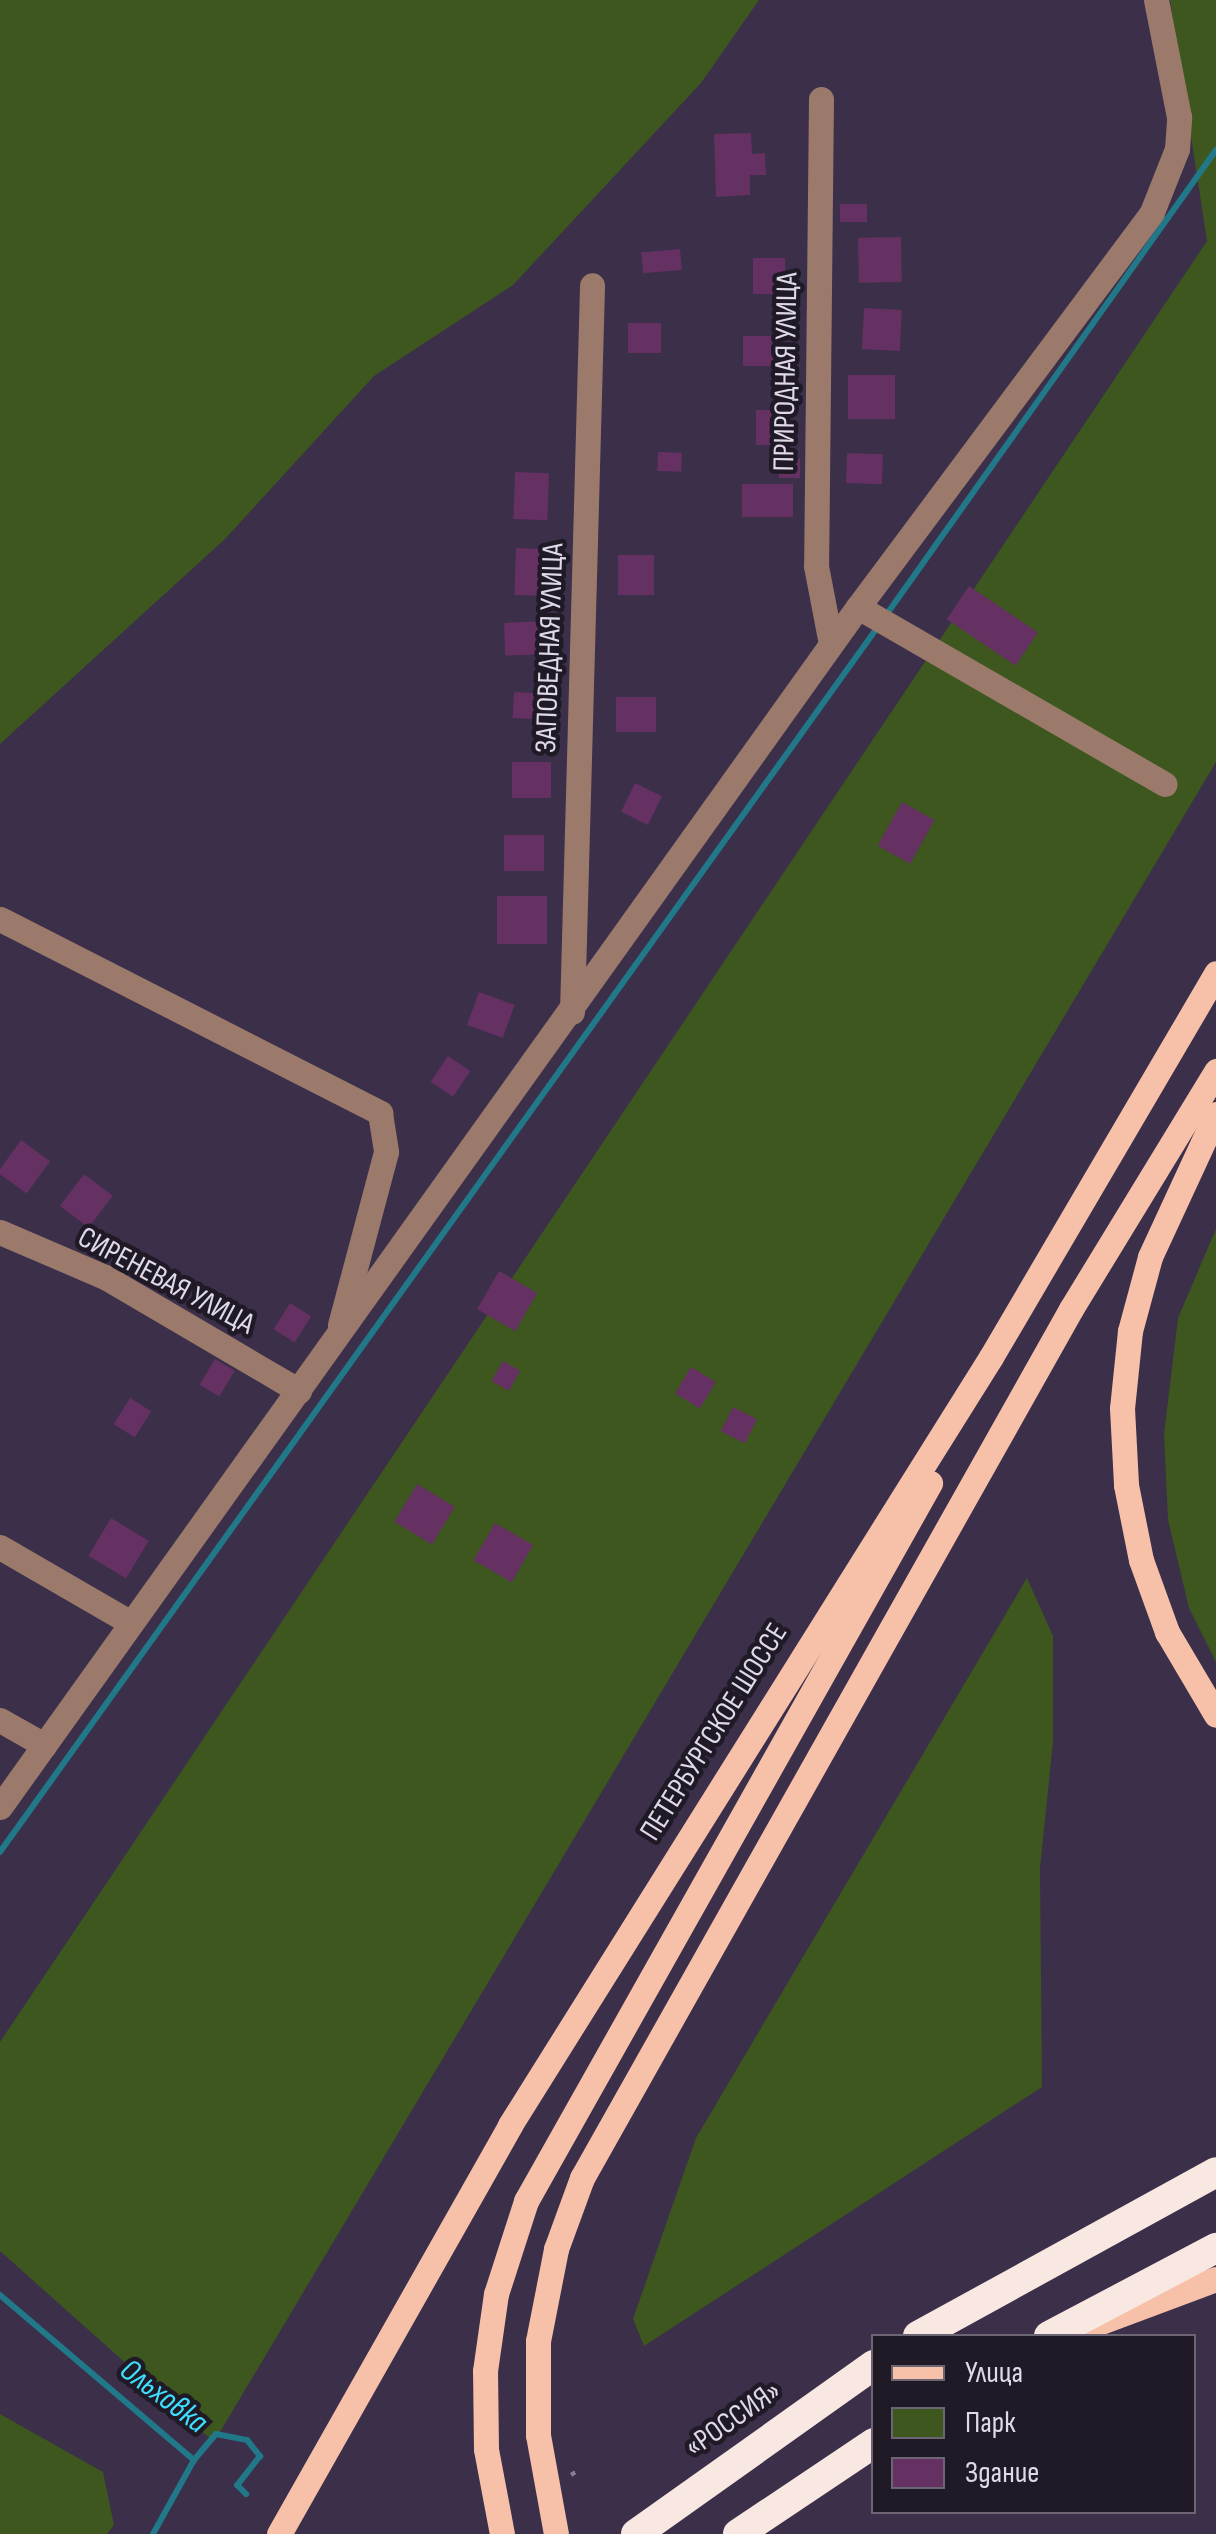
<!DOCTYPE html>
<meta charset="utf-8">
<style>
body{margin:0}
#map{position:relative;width:1216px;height:2534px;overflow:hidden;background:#3b2f4a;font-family:"Sofia Sans Condensed",sans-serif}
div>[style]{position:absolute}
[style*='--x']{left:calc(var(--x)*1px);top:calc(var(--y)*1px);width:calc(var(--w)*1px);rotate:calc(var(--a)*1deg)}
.green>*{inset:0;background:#3d571e}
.stream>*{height:6px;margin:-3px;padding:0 3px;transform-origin:3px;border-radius:3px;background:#207888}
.building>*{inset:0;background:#653062;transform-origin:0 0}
.path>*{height:4px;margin-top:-2px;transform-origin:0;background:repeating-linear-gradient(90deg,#887e95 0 5px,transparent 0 13px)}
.minor>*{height:25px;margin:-12.5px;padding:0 12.5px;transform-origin:12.5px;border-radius:12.5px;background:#9b7a6c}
.major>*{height:25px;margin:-12.5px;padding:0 12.5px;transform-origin:12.5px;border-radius:12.5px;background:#f7c0a9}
.highway>*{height:30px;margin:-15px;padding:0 15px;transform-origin:15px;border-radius:15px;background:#f9e8e1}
span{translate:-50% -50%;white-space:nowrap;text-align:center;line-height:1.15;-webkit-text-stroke:9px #1f1a26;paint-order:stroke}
.street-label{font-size:30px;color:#e0d9ea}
.water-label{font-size:32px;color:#3ddffd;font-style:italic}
.legend{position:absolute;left:871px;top:2334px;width:325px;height:180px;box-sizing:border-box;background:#1f1a26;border:2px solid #6c6674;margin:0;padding:12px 18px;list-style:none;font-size:30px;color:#e0d9ea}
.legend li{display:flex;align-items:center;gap:20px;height:50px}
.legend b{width:50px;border:2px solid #6c6674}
</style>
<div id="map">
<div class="green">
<div style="clip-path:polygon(0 0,759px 0,701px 83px,513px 285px,374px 376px,225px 539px,0 744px)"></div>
<div style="clip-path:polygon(1170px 0,1216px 0,1216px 762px,214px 2442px,0 2251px,0 2042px,1207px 241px)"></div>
<div style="clip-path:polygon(1216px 1229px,1216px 1662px,1189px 1608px,1168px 1520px,1164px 1434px,1178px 1318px)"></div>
<div style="clip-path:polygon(1027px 1578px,1053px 1636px,1053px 1742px,1040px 1868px,1042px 2087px,644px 2346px,633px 2319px,696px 2138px)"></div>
<div style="clip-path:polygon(0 2414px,103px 2472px,114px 2525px,107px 2534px,0 2534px)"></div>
</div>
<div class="stream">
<div style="--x:884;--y:618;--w:574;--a:-54.65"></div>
<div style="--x:0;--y:1852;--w:1506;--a:-54.38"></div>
<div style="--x:0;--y:2295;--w:255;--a:40.4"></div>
<div style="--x:194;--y:2460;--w:34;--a:-50"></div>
<div style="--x:216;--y:2434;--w:32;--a:11"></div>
<div style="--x:247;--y:2440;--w:21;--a:51"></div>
<div style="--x:260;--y:2456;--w:37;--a:128"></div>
<div style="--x:237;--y:2485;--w:13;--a:45"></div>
<div style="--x:153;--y:2534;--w:85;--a:-61"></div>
</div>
<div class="building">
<div style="clip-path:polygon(751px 133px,752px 154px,765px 153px,766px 175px,750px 175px,750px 195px,716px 197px,714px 134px)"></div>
<div style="left:840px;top:204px;width:27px;height:18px"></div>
<div style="left:901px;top:237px;width:45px;height:43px;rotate:89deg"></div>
<div style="left:680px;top:249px;width:21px;height:39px;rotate:85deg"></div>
<div style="left:785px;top:258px;width:36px;height:32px;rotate:90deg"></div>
<div style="left:864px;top:308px;width:38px;height:41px;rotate:3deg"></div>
<div style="left:628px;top:323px;width:33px;height:30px"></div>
<div style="left:743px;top:336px;width:36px;height:30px"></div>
<div style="left:848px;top:375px;width:47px;height:44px"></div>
<div style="left:756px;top:410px;width:28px;height:35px"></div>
<div style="left:658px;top:452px;width:24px;height:19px;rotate:2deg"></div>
<div style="left:847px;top:453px;width:36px;height:30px;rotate:2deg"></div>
<div style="left:779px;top:459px;width:21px;height:19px"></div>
<div style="left:515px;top:472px;width:34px;height:47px;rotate:2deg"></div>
<div style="left:742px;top:484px;width:51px;height:33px"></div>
<div style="left:516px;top:548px;width:33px;height:47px;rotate:2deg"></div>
<div style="left:654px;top:555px;width:40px;height:36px;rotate:90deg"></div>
<div style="left:969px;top:586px;width:83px;height:40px;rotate:34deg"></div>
<div style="left:550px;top:621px;width:33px;height:46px;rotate:88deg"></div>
<div style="left:514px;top:692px;width:35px;height:26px;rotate:3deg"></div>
<div style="left:616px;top:697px;width:40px;height:35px"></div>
<div style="left:551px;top:762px;width:36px;height:39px;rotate:90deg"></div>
<div style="left:635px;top:783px;width:30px;height:32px;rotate:26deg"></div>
<div style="left:902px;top:802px;width:37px;height:50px;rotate:29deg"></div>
<div style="left:504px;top:835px;width:40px;height:36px"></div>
<div style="left:547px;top:896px;width:48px;height:50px;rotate:90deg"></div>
<div style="left:479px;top:992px;width:38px;height:35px;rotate:20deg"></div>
<div style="left:448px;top:1056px;width:27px;height:31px;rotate:34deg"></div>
<div style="left:21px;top:1140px;width:36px;height:40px;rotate:36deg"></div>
<div style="left:84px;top:1174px;width:36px;height:40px;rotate:37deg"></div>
<div style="left:499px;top:1271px;width:44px;height:44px;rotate:30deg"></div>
<div style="left:290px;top:1303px;width:25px;height:31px;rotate:32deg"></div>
<div style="left:215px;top:1359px;width:23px;height:30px;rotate:31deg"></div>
<div style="left:503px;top:1361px;width:20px;height:23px;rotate:30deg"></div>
<div style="left:691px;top:1367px;width:29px;height:31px;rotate:31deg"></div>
<div style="left:130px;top:1398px;width:25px;height:31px;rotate:32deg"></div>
<div style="left:733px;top:1407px;width:27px;height:27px;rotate:27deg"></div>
<div style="left:417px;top:1484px;width:44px;height:44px;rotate:31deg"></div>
<div style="left:111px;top:1518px;width:44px;height:44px;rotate:31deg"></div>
<div style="left:495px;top:1523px;width:44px;height:43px;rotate:30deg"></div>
</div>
<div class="path">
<div style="--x:571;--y:2475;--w:11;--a:-34"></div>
</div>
<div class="minor">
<div style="--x:821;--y:99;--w:467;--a:90.6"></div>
<div style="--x:816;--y:566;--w:79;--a:79.1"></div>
<div style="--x:858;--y:607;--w:354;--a:30"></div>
<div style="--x:0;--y:919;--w:427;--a:27"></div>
<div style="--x:380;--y:1113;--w:39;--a:81"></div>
<div style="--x:386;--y:1152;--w:179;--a:104.9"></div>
<div style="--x:572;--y:1012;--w:727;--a:-88.42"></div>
<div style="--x:0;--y:1232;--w:114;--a:23.2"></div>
<div style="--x:105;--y:1277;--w:225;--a:30.4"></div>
<div style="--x:0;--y:1547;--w:151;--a:30.1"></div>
<div style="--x:0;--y:1720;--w:51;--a:29.6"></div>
<div style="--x:0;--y:1807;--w:1475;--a:-54.44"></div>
<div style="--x:858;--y:607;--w:492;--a:-53.3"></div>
<div style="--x:1152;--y:212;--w:68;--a:-68.4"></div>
<div style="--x:1177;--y:149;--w:32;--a:-86"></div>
<div style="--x:1179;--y:117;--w:119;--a:-101.1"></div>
</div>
<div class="major">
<div style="--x:1216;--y:1114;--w:157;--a:114.8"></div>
<div style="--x:1150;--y:1257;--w:77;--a:105.1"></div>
<div style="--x:1130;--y:1331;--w:77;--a:95.9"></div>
<div style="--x:1122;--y:1408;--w:77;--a:87"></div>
<div style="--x:1126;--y:1485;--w:76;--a:78.7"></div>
<div style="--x:1141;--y:1560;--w:77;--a:70.1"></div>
<div style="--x:1167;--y:1632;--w:96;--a:59.4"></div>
<div style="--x:1090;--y:2326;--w:134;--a:-20.5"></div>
<div style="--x:279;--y:2534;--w:470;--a:-60.5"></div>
<div style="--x:510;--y:2125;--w:906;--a:-57.94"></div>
<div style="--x:991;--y:1357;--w:445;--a:-59.6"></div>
<div style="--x:502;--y:2534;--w:86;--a:-100.7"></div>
<div style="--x:486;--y:2449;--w:78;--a:-90.7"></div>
<div style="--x:485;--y:2371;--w:78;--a:-81.9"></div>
<div style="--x:496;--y:2294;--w:98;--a:-72.1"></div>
<div style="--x:526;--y:2201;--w:824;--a:-60.63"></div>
<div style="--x:556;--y:2534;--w:101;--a:-100.3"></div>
<div style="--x:538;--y:2435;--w:94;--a:-90"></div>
<div style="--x:538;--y:2341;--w:94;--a:-78.9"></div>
<div style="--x:556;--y:2249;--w:76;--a:-69.9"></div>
<div style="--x:582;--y:2178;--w:997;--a:-60.63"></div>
<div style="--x:1071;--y:1309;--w:279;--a:-58.6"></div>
</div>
<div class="highway">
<div style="--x:918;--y:2336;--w:340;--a:-28.8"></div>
<div style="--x:1049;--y:2336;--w:189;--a:-27.8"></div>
<div style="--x:636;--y:2534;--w:292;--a:-35.4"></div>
<div style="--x:738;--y:2534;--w:164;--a:-33.8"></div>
</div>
<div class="street-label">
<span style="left:786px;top:372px;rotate:-89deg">ПРИРОДНАЯ УЛИЦА</span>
<span style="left:550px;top:648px;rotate:-88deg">ЗАПОВЕДНАЯ УЛИЦА</span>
<span style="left:166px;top:1281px;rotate:28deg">СИРЕНЕВАЯ УЛИЦА</span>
<span style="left:714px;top:1732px;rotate:-58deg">ПЕТЕРБУРГСКОЕ ШОССЕ</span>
<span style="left:733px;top:2419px;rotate:-35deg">«РОССИЯ»</span>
</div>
<div class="water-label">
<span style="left:163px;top:2397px;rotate:37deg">Ольховка</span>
</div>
<ul class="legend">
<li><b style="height:12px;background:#f7c0a9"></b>Улица</li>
<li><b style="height:28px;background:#3d571e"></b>Парк</li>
<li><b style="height:28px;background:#653062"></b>Здание</li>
</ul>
</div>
